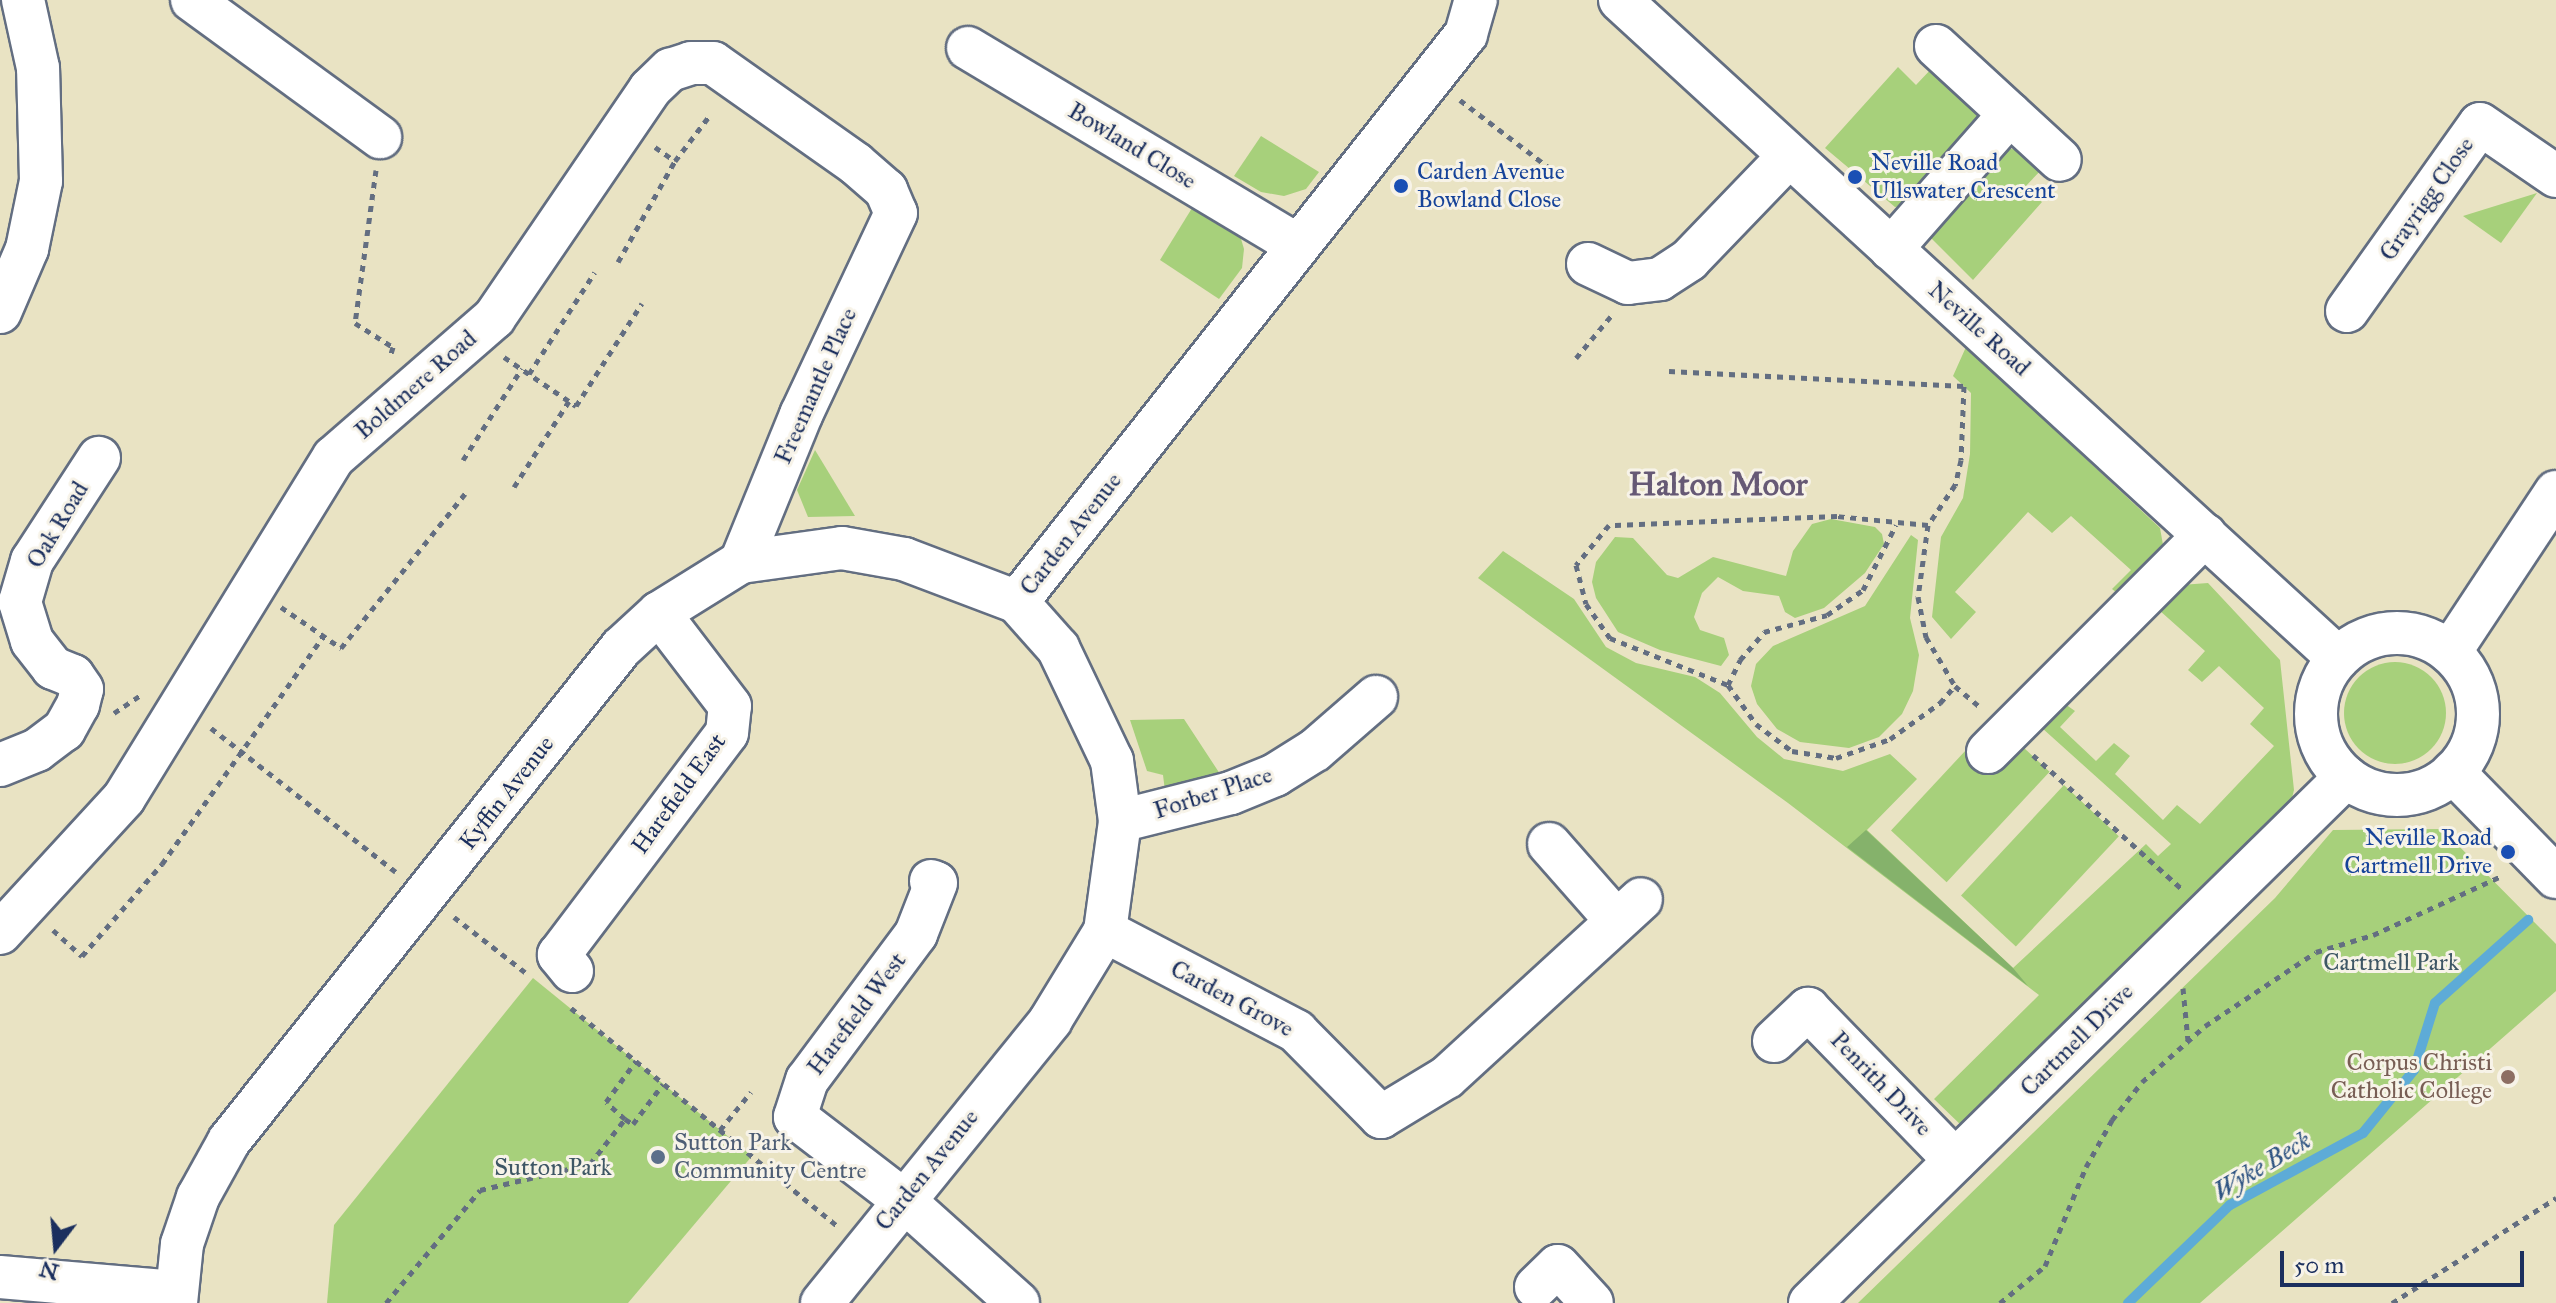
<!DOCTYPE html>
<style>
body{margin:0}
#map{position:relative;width:2556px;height:1303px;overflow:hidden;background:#e9e3c3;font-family:"IM FELL Great Primer",serif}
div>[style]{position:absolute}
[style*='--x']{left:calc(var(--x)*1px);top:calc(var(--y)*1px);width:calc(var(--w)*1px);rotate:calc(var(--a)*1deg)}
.green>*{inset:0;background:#a7d07b;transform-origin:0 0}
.round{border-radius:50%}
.forest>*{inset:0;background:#85b26b}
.stream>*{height:10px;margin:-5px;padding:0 5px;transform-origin:5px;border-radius:5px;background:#5dabd7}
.path>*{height:5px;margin-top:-2.5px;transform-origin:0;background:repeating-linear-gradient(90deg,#636e81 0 6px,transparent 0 12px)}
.roads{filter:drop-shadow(2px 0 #636e81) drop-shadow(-2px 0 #636e81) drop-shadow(0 2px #636e81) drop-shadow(0 -2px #636e81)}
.minor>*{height:42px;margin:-21px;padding:0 21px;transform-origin:21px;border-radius:21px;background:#fff}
.minor>.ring{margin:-21px;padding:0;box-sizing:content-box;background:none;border:42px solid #fff;border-radius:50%}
.dots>*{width:22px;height:22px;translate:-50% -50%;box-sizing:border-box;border:4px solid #f7f3e8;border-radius:50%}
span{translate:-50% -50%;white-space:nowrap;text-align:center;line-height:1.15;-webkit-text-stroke:6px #f7f3e8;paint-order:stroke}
.street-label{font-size:24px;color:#1b2f5e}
.transit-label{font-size:24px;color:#164399}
.left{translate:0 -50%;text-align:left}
.right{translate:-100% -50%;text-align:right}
.park-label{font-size:24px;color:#3e5765}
.education-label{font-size:24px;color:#785e54}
.service-label{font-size:24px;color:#4e5e75}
.water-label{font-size:26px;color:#2f5482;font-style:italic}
.district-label{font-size:32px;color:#665975;font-weight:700}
.north{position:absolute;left:16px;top:1207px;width:80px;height:80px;-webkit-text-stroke:6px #f7f3e8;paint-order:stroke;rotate:196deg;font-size:22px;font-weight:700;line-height:32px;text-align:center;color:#1b2f5e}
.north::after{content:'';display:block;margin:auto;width:28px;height:36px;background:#1b2f5e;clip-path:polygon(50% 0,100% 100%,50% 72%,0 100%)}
.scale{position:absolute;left:2280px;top:1251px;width:244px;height:36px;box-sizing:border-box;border:4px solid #1b2f5e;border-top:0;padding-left:10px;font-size:24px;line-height:28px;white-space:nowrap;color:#1b2f5e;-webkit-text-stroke:6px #f7f3e8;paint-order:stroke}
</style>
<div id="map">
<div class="green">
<div style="clip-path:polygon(1898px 67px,1916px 85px,1933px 67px,1979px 114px,1979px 123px,1903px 206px,1895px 207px,1825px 148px)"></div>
<div style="clip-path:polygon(1261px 136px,1319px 172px,1306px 189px,1284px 196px,1261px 192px,1234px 176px)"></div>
<div style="clip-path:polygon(2006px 148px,2024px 151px,2043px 168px,2025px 187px,2042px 202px,1973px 280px,1929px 236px)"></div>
<div style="clip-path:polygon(2537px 193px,2501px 243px,2463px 216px)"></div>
<div style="clip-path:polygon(1197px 200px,1239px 232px,1244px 249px,1242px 268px,1219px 299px,1160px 260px)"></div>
<div style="clip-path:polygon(1966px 347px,2160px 528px,2165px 556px,2126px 600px,2112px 589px,2131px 570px,2071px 516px,2052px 533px,2028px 512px,1955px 592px,1976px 612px,1951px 639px,1932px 617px,1941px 537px,1963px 498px,1970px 454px,1971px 393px,1953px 376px)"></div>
<div style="clip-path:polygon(815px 450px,855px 516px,808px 517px,797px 490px)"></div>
<div style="clip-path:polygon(1831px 519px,1875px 527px,1882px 534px,1884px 544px,1865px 573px,1824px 608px,1795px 618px,1785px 612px,1779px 596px,1743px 591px,1718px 577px,1702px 593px,1694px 617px,1700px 630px,1724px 638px,1729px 655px,1721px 666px,1660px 650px,1618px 632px,1596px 598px,1592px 582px,1596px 562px,1615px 537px,1633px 538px,1667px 575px,1678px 578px,1713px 557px,1786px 576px,1793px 551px,1812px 524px)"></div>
<div style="clip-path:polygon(1911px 535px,1918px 540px,1910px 618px,1919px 655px,1913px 691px,1902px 714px,1879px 737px,1849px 748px,1800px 742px,1777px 729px,1757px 704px,1751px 686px,1756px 664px,1773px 646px,1865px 606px)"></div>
<div style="clip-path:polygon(1503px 551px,1574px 599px,1606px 647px,1636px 663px,1695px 677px,1720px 693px,1757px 737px,1784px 759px,1843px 771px,1890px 754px,1917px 779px,1867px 830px,2013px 968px,2146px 844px,2158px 856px,2171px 844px,2042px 728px,2065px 704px,2075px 711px,2060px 727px,2096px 761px,2114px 743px,2130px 756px,2115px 774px,2163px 820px,2177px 805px,2200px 824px,2274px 746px,2250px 724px,2264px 708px,2219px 666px,2202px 682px,2188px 670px,2205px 651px,2159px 610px,2181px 585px,2208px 583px,2280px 660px,2294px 790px,2290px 806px,1964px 1128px,1934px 1099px,2039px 995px,1788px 803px,1478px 578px)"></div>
<div class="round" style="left:2344px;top:662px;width:102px;height:102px"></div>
<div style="clip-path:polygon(1184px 719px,1222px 777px,1165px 791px,1163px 775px,1147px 771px,1130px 720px)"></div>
<div style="left:1994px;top:720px;width:76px;height:151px;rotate:43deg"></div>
<div style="left:2064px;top:785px;width:75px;height:151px;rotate:43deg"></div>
<div style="clip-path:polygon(2442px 829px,2556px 944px,2556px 991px,2200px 1303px,1858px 1303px,2275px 898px,2333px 830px)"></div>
<div style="clip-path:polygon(533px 978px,752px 1156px,628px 1303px,327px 1303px,334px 1225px)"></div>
</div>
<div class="forest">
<div style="clip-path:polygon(1866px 830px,2013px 968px,2028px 986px,1847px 847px)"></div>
</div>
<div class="stream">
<div style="--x:2128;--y:1303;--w:141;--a:-43.9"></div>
<div style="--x:2230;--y:1205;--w:151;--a:-28.4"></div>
<div style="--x:2363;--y:1133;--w:81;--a:-51"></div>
<div style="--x:2414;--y:1070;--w:70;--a:-72.6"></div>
<div style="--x:2435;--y:1003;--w:125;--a:-41.7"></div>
</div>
<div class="path">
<div style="--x:1460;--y:100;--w:119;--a:37.2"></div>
<div style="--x:655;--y:147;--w:24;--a:35"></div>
<div style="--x:675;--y:161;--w:58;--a:-52.7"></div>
<div style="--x:376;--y:170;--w:154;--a:97.8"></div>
<div style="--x:355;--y:323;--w:45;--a:32.3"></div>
<div style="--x:393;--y:347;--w:10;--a:107"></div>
<div style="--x:618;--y:262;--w:116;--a:-60.6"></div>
<div style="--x:504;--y:357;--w:87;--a:34.2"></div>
<div style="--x:576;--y:406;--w:122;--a:-57.3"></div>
<div style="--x:1576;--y:358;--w:55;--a:-50.2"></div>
<div style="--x:1669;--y:371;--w:295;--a:2.9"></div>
<div style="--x:1964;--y:386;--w:74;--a:92.3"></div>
<div style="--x:1961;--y:460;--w:26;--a:103"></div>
<div style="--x:1955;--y:485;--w:48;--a:124"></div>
<div style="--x:1928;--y:525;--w:73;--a:97.9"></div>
<div style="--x:1918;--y:597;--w:41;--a:78.7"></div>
<div style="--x:1926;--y:637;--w:57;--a:59.4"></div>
<div style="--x:1955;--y:686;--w:34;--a:40"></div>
<div style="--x:529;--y:374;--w:121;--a:-57.1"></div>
<div style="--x:463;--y:460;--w:109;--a:-57.3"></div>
<div style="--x:514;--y:487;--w:102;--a:-57.4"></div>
<div style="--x:1928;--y:525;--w:91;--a:-174.4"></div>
<div style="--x:1837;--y:516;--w:228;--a:177.7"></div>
<div style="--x:1609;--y:525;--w:52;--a:129.5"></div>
<div style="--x:1576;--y:565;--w:40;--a:75.6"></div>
<div style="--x:1586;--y:604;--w:42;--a:54.8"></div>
<div style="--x:1610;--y:638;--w:127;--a:21.7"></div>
<div style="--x:1728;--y:685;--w:48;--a:54.3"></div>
<div style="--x:1756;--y:724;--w:45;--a:36.9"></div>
<div style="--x:1792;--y:751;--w:45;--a:9"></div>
<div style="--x:1836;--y:758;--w:57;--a:-19.4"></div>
<div style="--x:1890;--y:739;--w:62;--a:-35.8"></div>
<div style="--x:1940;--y:703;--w:23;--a:-49"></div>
<div style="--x:281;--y:607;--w:73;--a:34.3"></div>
<div style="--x:341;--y:648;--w:198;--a:-51.2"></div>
<div style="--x:1728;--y:685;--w:28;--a:-64"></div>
<div style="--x:1740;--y:660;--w:37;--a:-49"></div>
<div style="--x:1764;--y:632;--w:65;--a:-15.1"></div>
<div style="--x:1827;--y:615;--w:44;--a:-34.8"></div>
<div style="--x:1863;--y:590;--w:73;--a:-63.1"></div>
<div style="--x:114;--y:713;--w:34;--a:-34"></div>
<div style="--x:211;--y:728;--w:234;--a:37.9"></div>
<div style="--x:2033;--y:755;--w:202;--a:42"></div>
<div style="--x:454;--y:917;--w:90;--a:37.8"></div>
<div style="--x:53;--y:930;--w:39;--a:42"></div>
<div style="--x:82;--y:956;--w:122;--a:-49"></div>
<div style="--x:162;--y:864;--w:278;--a:-54.7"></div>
<div style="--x:2183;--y:988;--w:53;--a:84.6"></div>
<div style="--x:571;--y:1008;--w:346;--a:39.3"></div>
<div style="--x:625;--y:1119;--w:9;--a:32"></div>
<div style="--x:633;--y:1124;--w:50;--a:-53.1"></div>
<div style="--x:720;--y:1130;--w:49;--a:-50.8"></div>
<div style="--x:386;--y:1303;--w:147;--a:-50.2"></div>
<div style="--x:480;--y:1190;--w:113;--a:-13.3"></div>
<div style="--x:590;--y:1164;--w:57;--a:-52.1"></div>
<div style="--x:625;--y:1119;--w:25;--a:-138"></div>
<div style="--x:606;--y:1102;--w:51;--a:-53.8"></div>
<div style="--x:2000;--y:1303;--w:58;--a:-39.4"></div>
<div style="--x:2045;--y:1266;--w:107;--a:-67.5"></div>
<div style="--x:2086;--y:1167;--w:54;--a:-61"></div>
<div style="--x:2112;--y:1120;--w:48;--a:-51.7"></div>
<div style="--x:2142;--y:1082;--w:84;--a:-41.6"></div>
<div style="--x:2205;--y:1026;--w:133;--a:-33.7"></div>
<div style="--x:2316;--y:952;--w:59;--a:-16.6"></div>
<div style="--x:2373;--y:935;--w:139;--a:-24.7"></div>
<div style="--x:2392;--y:1303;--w:195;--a:-32.6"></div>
</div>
<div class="roads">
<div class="minor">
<div style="--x:192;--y:0;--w:233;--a:36.1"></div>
<div style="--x:1620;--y:0;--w:974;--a:42.5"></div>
<div style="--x:1936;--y:46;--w:168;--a:42.6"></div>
<div style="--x:968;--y:48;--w:382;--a:30.9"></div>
<div style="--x:1891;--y:249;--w:180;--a:-48.6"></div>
<div style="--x:1588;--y:264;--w:44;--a:25.4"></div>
<div style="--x:1628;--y:283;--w:32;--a:-7"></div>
<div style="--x:1660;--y:279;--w:35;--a:-33"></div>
<div style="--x:1689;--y:260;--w:144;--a:-46.1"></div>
<div style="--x:2347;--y:311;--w:229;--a:-54.6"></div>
<div style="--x:2480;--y:124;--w:92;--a:34.4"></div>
<div style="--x:0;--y:312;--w:69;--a:-66.8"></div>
<div style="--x:27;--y:249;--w:69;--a:-78.4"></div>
<div style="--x:41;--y:181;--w:113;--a:-91.5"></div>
<div style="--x:38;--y:68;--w:70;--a:-102.4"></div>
<div class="ring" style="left:2316px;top:633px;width:120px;height:120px"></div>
<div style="--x:2450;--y:652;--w:192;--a:-56.5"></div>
<div style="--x:1988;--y:752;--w:307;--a:-45"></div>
<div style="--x:0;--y:765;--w:40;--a:-22"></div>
<div style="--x:37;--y:750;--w:34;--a:-37"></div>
<div style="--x:64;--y:730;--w:29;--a:-61"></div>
<div style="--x:78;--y:705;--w:16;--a:-76"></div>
<div style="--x:82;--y:689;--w:16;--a:-125"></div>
<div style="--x:73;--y:676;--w:22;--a:-158"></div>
<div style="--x:53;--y:668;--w:34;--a:-128"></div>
<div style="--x:32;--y:641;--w:41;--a:-107.1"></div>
<div style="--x:20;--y:602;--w:43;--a:-73.7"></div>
<div style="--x:32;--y:561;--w:123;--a:-57"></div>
<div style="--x:2453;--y:772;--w:147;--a:45.6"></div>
<div style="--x:1120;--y:821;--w:114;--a:-14.2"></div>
<div style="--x:1231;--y:793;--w:48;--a:-22.2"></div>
<div style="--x:1275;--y:775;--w:47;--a:-32"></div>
<div style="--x:1315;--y:750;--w:81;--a:-41"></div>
<div style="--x:1549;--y:844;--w:101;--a:48.6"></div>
<div style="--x:931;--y:881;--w:5;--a:22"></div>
<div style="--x:936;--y:883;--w:55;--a:111.4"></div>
<div style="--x:916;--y:934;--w:182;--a:126.7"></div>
<div style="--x:807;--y:1080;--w:39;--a:108"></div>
<div style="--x:795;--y:1117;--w:135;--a:37.5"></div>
<div style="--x:902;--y:1199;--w:156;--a:41.9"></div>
<div style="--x:1105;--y:931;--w:216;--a:27.6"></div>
<div style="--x:1296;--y:1031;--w:121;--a:45.3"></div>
<div style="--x:1381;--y:1117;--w:77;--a:-31.2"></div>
<div style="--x:1447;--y:1077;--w:263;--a:-42.5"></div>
<div style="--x:0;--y:933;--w:183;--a:-47.4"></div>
<div style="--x:124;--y:798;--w:400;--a:-58.4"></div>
<div style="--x:334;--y:457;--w:212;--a:-41"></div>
<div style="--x:494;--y:318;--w:277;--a:-55.7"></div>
<div style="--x:650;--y:89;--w:28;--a:-44"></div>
<div style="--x:670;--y:70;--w:22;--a:-18"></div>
<div style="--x:691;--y:63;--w:22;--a:0"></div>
<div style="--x:713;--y:63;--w:175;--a:35.2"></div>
<div style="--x:856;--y:164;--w:40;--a:41"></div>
<div style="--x:886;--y:190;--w:25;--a:67"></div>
<div style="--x:896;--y:213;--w:223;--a:115.2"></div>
<div style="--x:801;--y:415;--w:159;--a:112.2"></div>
<div style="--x:572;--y:971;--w:21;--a:-129"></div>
<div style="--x:559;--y:955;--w:278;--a:-52.9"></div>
<div style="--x:727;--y:733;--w:27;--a:-84"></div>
<div style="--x:730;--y:706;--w:117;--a:-127.4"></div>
<div style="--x:1774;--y:1041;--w:47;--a:-43.3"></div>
<div style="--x:1808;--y:1009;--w:211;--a:45.8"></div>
<div style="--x:0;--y:1277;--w:176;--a:4.9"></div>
<div style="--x:1536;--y:1287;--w:30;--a:-44"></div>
<div style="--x:1558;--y:1266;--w:50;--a:47.4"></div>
<div style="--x:176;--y:1303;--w:59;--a:-84.2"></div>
<div style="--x:182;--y:1244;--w:50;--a:-71.2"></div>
<div style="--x:198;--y:1197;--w:64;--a:-61"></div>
<div style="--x:229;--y:1141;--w:630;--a:-51.51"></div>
<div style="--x:621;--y:648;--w:52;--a:-42.6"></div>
<div style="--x:659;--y:613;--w:97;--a:-31.9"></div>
<div style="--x:741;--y:562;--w:102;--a:-7.9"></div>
<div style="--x:842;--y:548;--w:63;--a:10.1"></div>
<div style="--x:904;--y:559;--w:121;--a:20.8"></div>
<div style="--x:822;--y:1303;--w:363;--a:-51"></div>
<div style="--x:1050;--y:1021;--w:105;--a:-58.6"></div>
<div style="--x:1105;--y:931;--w:111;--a:-82.2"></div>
<div style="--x:1120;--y:821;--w:61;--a:-97.6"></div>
<div style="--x:1112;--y:761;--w:125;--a:-115.5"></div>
<div style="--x:1058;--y:648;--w:62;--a:-131.7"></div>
<div style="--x:1017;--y:602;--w:724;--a:-51.67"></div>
<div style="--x:1466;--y:34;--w:35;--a:-74"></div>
<div style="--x:1810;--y:1303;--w:751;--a:-44.46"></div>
</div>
</div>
<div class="dots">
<div style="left:1855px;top:177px;background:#1a4fb4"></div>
<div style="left:1401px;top:186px;background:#1a4fb4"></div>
<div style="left:2508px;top:852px;background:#1a4fb4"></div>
<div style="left:2508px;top:1077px;background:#8d6e63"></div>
<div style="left:658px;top:1157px;background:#5c6f8a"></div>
</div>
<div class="street-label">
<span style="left:1132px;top:146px;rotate:31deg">Bowland Close</span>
<span style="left:2427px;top:199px;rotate:-55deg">Grayrigg Close</span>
<span style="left:1979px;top:329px;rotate:42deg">Neville Road</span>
<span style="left:416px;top:385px;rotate:-41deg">Boldmere Road</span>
<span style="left:816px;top:386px;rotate:-66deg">Freemantle Place</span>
<span style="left:58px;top:525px;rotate:-59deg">Oak Road</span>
<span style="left:1071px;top:534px;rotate:-52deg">Carden Avenue</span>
<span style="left:507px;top:793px;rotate:-52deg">Kyffin Avenue</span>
<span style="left:1213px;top:793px;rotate:-18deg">Forber Place</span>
<span style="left:679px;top:794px;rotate:-54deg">Harefield East</span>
<span style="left:1232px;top:999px;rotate:28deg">Carden Grove</span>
<span style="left:857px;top:1014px;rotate:-53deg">Harefield West</span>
<span style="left:2077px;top:1040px;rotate:-45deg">Cartmell Drive</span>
<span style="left:1881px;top:1084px;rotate:46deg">Penrith Drive</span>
<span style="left:927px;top:1170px;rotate:-51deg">Carden Avenue</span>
</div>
<div class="transit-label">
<span class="left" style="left:1871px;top:177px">Neville Road<br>Ullswater Crescent</span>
<span class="left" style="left:1417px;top:186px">Carden Avenue<br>Bowland Close</span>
<span class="right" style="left:2492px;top:852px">Neville Road<br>Cartmell Drive</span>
</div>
<div class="park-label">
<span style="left:2391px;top:963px">Cartmell Park</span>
<span style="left:553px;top:1168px">Sutton Park</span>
</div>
<div class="education-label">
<span class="right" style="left:2492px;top:1077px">Corpus Christi<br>Catholic College</span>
</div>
<div class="service-label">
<span class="left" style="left:674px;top:1157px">Sutton Park<br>Community Centre</span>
</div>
<div class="water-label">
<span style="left:2262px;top:1166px;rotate:-31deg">Wyke Beck</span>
</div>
<div class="district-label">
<span style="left:1718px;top:485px">Halton Moor</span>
</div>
<div class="north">N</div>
<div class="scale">50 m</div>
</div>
